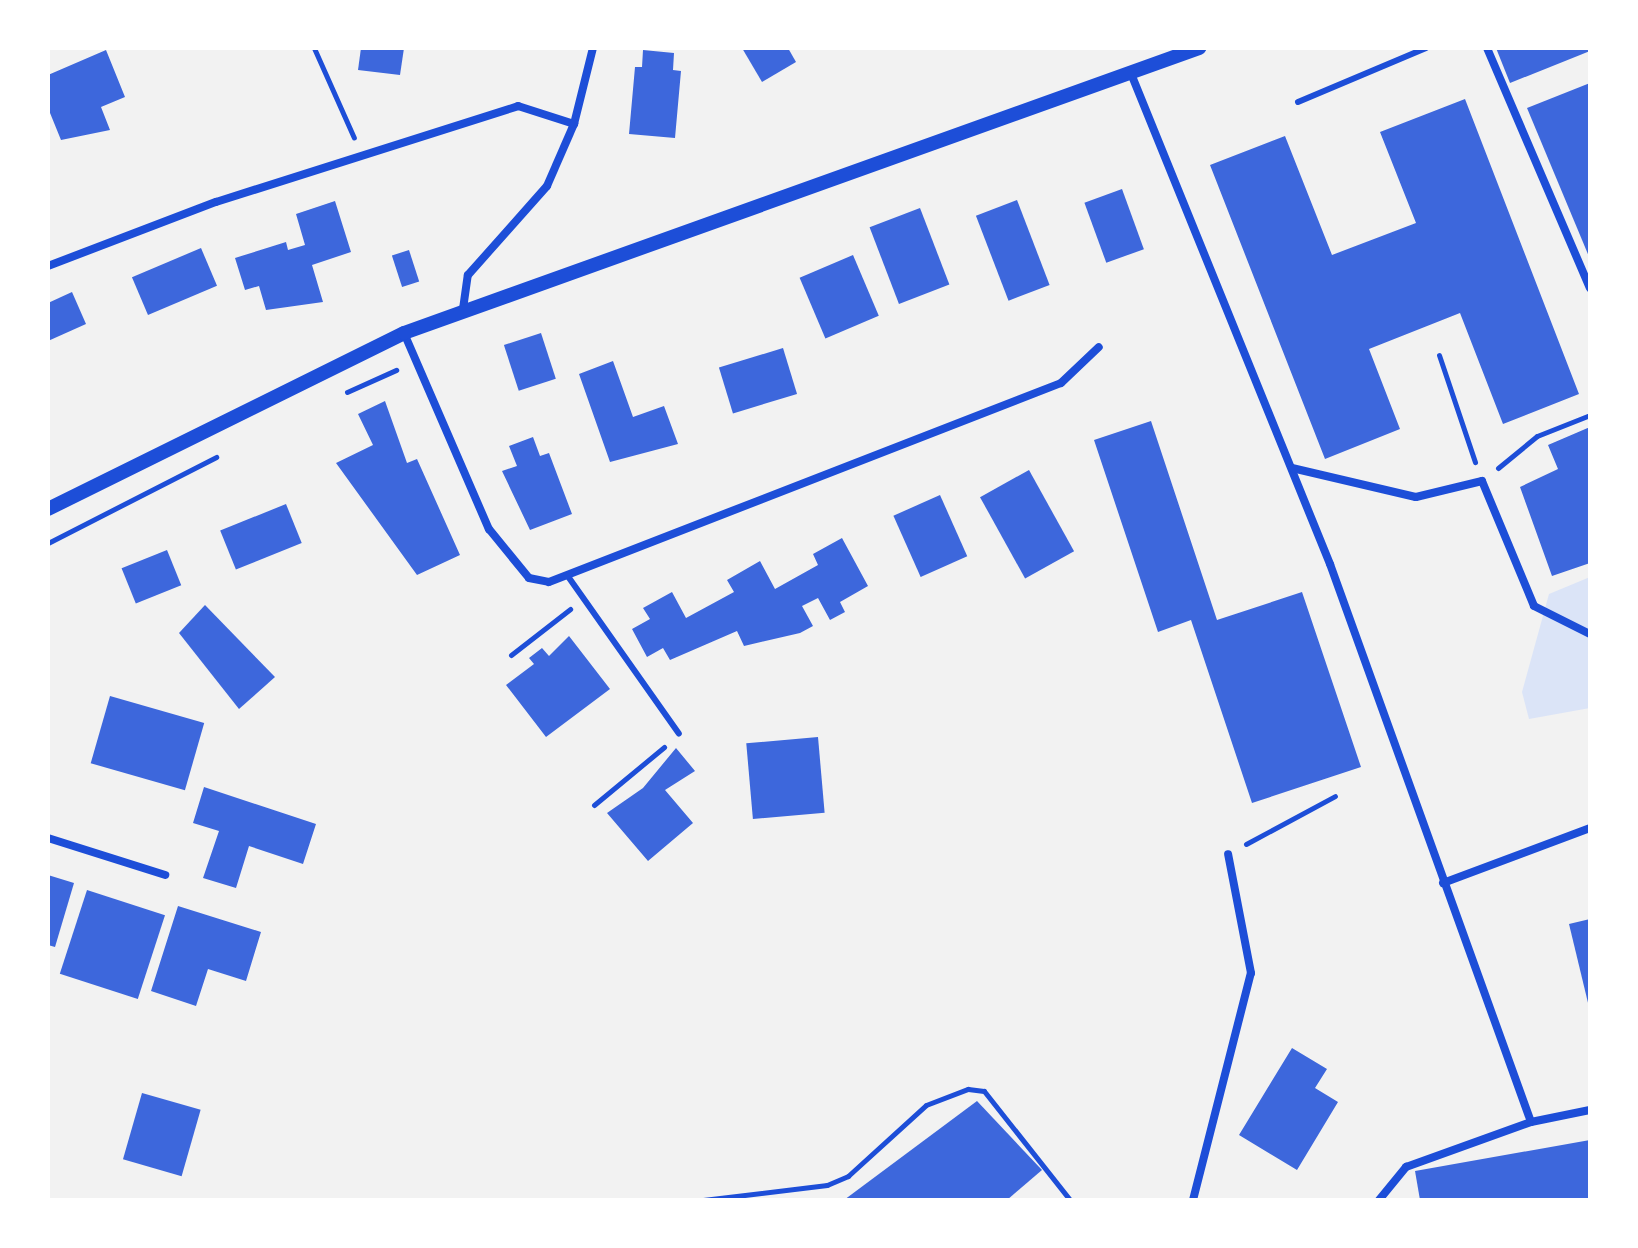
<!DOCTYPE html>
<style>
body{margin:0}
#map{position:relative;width:1638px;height:1248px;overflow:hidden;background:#f2f2f2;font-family:"DM Sans",sans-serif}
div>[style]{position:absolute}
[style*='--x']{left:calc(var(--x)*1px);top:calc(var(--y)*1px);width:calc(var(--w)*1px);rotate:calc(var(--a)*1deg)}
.green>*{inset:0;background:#dbe4f7}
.building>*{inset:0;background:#3d67dc;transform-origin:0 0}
.path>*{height:5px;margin:-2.5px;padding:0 2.5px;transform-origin:2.5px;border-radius:2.5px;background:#1d4ed8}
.service>*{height:6px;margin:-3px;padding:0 3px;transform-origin:3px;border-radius:3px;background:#1d4ed8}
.minor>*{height:8px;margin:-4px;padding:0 4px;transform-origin:4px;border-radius:4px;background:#1d4ed8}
.tertiary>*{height:14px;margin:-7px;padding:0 7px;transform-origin:7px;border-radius:7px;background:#1d4ed8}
span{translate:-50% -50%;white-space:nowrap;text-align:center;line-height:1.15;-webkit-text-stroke:6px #fff;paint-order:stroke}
.frame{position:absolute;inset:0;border:50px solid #fff;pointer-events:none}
</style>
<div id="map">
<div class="green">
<div style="clip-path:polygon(1590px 577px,1590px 708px,1529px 719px,1522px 692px,1549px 594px)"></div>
</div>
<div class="building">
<div style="clip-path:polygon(361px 48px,404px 48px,400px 75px,358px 70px)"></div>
<div style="clip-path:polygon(742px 48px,788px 48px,796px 62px,762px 82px)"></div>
<div style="clip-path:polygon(1496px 48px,1590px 48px,1590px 51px,1510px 83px)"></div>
<div style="clip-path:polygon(106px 50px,125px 97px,101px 107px,110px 130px,61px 140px,48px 108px,48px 75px)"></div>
<div style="clip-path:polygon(643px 50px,674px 53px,673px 70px,681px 71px,675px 138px,629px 134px,635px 67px,642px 67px)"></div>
<div style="clip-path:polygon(1590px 83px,1590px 259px,1527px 108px)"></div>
<div style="clip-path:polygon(1465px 99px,1579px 394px,1503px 424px,1460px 313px,1369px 349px,1400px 429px,1325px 459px,1210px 165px,1285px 136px,1332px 255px,1416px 223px,1380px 132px)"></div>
<div style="left:1122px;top:189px;width:64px;height:40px;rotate:70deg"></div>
<div style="left:1017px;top:200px;width:91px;height:44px;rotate:69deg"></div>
<div style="clip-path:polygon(335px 201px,351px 252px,312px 265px,323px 302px,266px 310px,259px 286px,245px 290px,235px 258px,286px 242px,288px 250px,305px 245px,296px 214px)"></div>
<div style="left:920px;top:208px;width:82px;height:54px;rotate:69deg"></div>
<div style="left:201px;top:248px;width:41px;height:75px;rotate:67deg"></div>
<div style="left:409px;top:250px;width:33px;height:18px;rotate:72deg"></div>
<div style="left:853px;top:255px;width:66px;height:58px;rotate:67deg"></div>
<div style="clip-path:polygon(72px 292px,86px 324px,48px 341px,48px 303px)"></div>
<div style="left:541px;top:333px;width:48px;height:39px;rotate:72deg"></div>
<div style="left:783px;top:348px;width:48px;height:67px;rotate:73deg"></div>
<div style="clip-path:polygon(613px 361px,633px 417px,664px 406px,678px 444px,610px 462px,579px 374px)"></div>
<div style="clip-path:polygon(385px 401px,407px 463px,417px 459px,460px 555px,417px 575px,336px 463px,373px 445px,358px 414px)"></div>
<div style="clip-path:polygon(1151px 421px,1217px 620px,1302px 592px,1361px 767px,1252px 803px,1191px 620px,1158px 632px,1094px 440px)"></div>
<div style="clip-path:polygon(1590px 427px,1590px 563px,1552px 576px,1520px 487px,1558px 469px,1548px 445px)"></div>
<div style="clip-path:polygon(533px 437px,540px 456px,549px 453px,572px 514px,530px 530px,502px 471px,517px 466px,509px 446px)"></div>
<div style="left:1029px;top:470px;width:93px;height:56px;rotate:61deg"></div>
<div style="left:940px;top:495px;width:67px;height:51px;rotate:66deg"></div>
<div style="left:286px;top:504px;width:42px;height:71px;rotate:68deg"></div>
<div style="clip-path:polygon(842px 538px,868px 586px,840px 602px,845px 612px,830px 620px,818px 598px,802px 606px,813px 626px,800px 633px,744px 646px,737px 631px,670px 660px,663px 648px,647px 657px,632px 629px,650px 619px,643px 608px,672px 592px,686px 618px,734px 592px,727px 580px,760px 561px,775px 589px,818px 565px,813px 554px)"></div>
<div style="left:167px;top:550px;width:38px;height:49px;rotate:68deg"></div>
<div style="clip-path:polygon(205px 605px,275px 677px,239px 709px,179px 633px)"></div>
<div style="clip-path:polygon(569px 636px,610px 689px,546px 737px,506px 685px,534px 664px,529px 658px,542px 648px,549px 656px)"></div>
<div style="left:110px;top:696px;width:98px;height:70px;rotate:16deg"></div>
<div style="left:818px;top:737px;width:76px;height:72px;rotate:85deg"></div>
<div style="clip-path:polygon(676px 748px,695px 771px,665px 790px,693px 823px,648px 861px,607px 813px,643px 788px)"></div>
<div style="clip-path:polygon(204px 787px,316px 824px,303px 864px,249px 846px,236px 888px,203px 878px,219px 831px,193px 823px)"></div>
<div style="clip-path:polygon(48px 875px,74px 883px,55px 947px,48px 945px)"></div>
<div style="left:87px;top:890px;width:82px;height:88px;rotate:18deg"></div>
<div style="clip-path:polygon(178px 906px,261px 932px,246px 981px,208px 969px,196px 1006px,151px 991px)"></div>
<div style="clip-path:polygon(1590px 919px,1590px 1007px,1589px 1007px,1569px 924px)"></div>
<div style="clip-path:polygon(1292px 1048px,1327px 1069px,1315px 1088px,1338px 1102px,1297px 1170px,1239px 1135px)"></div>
<div style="left:142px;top:1093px;width:61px;height:69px;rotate:16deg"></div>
<div style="clip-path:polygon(977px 1101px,1042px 1170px,1007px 1200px,844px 1200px)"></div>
<div style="clip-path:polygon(1590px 1140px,1590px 1200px,1420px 1200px,1415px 1171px)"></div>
</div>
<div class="path">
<div style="--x:314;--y:48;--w:98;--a:66"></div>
<div style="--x:1439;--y:355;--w:113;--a:71.4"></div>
<div style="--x:347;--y:392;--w:54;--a:-24.2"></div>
<div style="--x:1498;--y:468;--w:50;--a:-39.4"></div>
<div style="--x:1537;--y:436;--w:57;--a:-21.6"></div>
<div style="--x:48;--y:543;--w:189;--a:-27.1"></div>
<div style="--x:511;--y:655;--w:75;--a:-37.9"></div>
<div style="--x:594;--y:805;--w:91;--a:-39.6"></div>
<div style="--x:1246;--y:844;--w:101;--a:-28.3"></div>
<div style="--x:703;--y:1200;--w:125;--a:-6.9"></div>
<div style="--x:827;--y:1185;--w:23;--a:-23"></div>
<div style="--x:848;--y:1176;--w:105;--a:-42.3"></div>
<div style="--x:926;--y:1105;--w:45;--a:-20.9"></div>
<div style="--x:968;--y:1089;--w:16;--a:7"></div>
<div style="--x:984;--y:1091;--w:139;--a:51.7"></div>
</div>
<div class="service">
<div style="--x:1298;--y:102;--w:139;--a:-22.9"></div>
<div style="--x:567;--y:575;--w:194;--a:54.8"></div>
</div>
<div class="minor">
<div style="--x:1487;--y:48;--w:261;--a:66.8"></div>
<div style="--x:1132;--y:76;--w:527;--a:67.92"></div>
<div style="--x:1330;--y:564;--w:593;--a:70.19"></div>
<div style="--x:48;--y:266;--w:180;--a:-20.9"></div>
<div style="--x:216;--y:202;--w:317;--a:-17.6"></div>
<div style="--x:518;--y:106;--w:59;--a:17.8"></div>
<div style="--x:463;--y:309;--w:34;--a:-82"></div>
<div style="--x:468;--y:275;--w:119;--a:-48.4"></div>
<div style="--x:547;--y:186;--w:68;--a:-66.5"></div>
<div style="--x:574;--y:124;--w:78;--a:-76"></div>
<div style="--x:404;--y:333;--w:214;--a:66.6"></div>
<div style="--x:489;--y:529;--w:63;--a:50.8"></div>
<div style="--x:529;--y:578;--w:20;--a:11"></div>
<div style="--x:549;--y:582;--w:549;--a:-21.24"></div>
<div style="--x:1061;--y:383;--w:52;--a:-43.5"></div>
<div style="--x:1292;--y:468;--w:127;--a:13.2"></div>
<div style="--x:1416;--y:497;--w:68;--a:-13.6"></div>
<div style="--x:1482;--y:481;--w:135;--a:67.4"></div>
<div style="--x:1534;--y:606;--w:63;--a:26.6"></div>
<div style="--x:48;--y:838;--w:123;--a:17.5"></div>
<div style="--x:1443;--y:883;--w:157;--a:-20.5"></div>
<div style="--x:1193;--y:1200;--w:234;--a:-75.7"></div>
<div style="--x:1251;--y:973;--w:121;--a:-100.9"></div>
<div style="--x:1379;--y:1200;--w:43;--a:-50.7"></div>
<div style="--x:1406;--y:1167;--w:133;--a:-19.8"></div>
<div style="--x:1531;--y:1122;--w:60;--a:-11.5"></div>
</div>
<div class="tertiary">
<div style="--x:48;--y:509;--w:397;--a:-26.3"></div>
<div style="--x:404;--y:333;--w:845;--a:-19.72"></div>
</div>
<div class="frame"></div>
</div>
